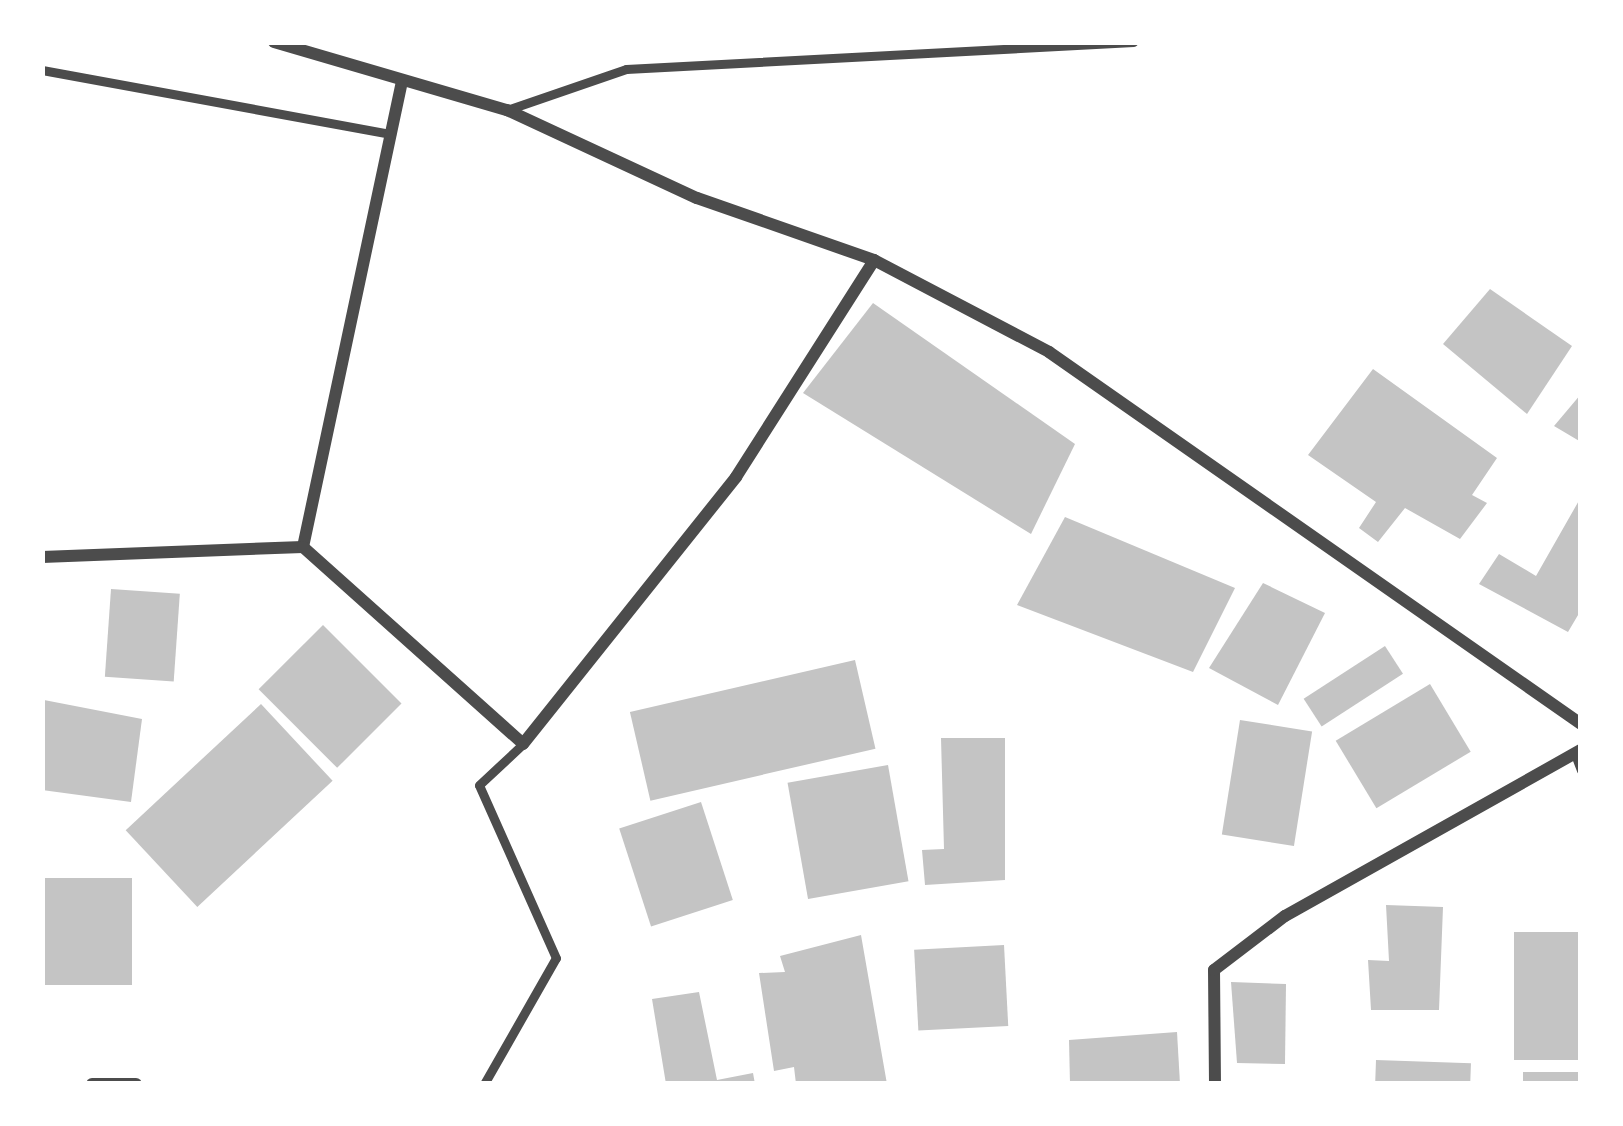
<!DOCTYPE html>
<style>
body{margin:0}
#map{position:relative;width:1623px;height:1126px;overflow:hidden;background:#fff;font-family:"Source Sans 3",sans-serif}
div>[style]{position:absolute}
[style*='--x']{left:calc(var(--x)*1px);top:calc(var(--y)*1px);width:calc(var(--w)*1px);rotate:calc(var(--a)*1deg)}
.building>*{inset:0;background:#c4c4c4;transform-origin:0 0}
.service>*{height:9px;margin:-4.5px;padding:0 4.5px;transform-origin:4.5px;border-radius:4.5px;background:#4c4c4c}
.minor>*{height:12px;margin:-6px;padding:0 6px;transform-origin:6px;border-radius:6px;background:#4c4c4c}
span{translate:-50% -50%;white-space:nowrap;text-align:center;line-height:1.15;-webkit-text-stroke:12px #fff;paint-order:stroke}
.frame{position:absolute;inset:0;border:45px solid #fff;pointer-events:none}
</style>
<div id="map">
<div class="building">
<div style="clip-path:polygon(1490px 289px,1572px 346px,1527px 414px,1443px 344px)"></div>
<div style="clip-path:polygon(873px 303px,1075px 444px,1031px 534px,803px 393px)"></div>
<div style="clip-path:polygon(1373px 369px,1497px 458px,1472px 495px,1487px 503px,1460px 539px,1405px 508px,1378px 542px,1359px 528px,1376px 502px,1308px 455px)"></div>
<div style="clip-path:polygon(1581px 394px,1581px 442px,1554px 426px)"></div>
<div style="clip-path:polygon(1581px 497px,1581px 610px,1568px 632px,1479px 584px,1499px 554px,1536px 576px)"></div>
<div style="clip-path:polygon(1065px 517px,1235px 588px,1193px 672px,1017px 605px)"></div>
<div style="clip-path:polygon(1263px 583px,1325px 613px,1278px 705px,1209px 668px)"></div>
<div style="left:111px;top:589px;width:69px;height:88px;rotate:4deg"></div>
<div style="left:323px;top:625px;width:111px;height:91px;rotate:45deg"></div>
<div style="left:1385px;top:646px;width:33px;height:97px;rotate:57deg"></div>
<div style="left:855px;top:660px;width:91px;height:231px;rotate:77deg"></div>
<div style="left:1430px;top:684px;width:79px;height:110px;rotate:59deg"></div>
<div style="clip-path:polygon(44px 700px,142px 719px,131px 802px,42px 790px)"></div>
<div style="left:261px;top:704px;width:105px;height:185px;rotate:47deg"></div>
<div style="left:1240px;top:720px;width:73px;height:116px;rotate:9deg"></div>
<div style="clip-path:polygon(941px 738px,1005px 738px,1005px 880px,925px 885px,922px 850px,944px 849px)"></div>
<div style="left:888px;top:765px;width:118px;height:102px;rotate:80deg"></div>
<div style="left:701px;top:802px;width:103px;height:86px;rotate:72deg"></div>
<div style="left:42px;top:878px;width:90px;height:107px"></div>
<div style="clip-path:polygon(1386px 905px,1443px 907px,1439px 1010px,1371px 1010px,1368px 960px,1389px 961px)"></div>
<div style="left:1514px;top:932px;width:67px;height:128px"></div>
<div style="clip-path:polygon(861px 935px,887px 1084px,796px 1084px,794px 1067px,774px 1071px,759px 973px,785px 972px,780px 956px)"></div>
<div style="left:1004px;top:945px;width:81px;height:90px;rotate:87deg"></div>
<div style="clip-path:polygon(1231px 982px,1286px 984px,1285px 1064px,1237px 1063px)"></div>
<div style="clip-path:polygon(699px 992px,717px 1080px,753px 1073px,755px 1084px,666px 1084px,652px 999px)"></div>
<div style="clip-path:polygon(1177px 1032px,1180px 1084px,1070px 1084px,1069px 1040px)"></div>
<div style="left:1376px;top:1060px;width:95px;height:24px;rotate:2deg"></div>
<div style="left:1581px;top:1072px;width:12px;height:58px;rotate:90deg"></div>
</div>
<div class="service">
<div style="--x:42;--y:70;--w:355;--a:10.4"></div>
<div style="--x:507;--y:110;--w:126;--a:-19"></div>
<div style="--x:626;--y:69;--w:508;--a:-3.05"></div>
<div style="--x:1576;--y:757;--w:14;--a:69"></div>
<div style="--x:484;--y:1084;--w:145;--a:-60.3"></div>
<div style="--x:556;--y:958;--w:189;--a:-114"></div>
<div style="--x:479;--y:785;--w:60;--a:-43"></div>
</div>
<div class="minor">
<div style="--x:274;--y:42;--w:243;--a:16.3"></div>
<div style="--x:507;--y:110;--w:209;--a:24.9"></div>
<div style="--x:697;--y:198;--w:188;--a:19.3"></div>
<div style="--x:874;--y:260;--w:198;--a:27.7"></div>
<div style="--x:1049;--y:352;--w:649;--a:34.96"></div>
<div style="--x:303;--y:547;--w:477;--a:-78"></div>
<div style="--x:42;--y:557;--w:261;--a:-2.2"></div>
<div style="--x:303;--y:547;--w:295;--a:41.8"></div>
<div style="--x:523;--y:744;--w:342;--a:-51.4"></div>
<div style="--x:736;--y:477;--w:257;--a:-57.5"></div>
<div style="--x:92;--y:1084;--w:44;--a:0"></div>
<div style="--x:1215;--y:1084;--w:114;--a:-90.5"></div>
<div style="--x:1214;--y:970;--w:89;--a:-37.3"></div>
<div style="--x:1285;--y:916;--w:339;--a:-29.3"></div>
</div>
<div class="frame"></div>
</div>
